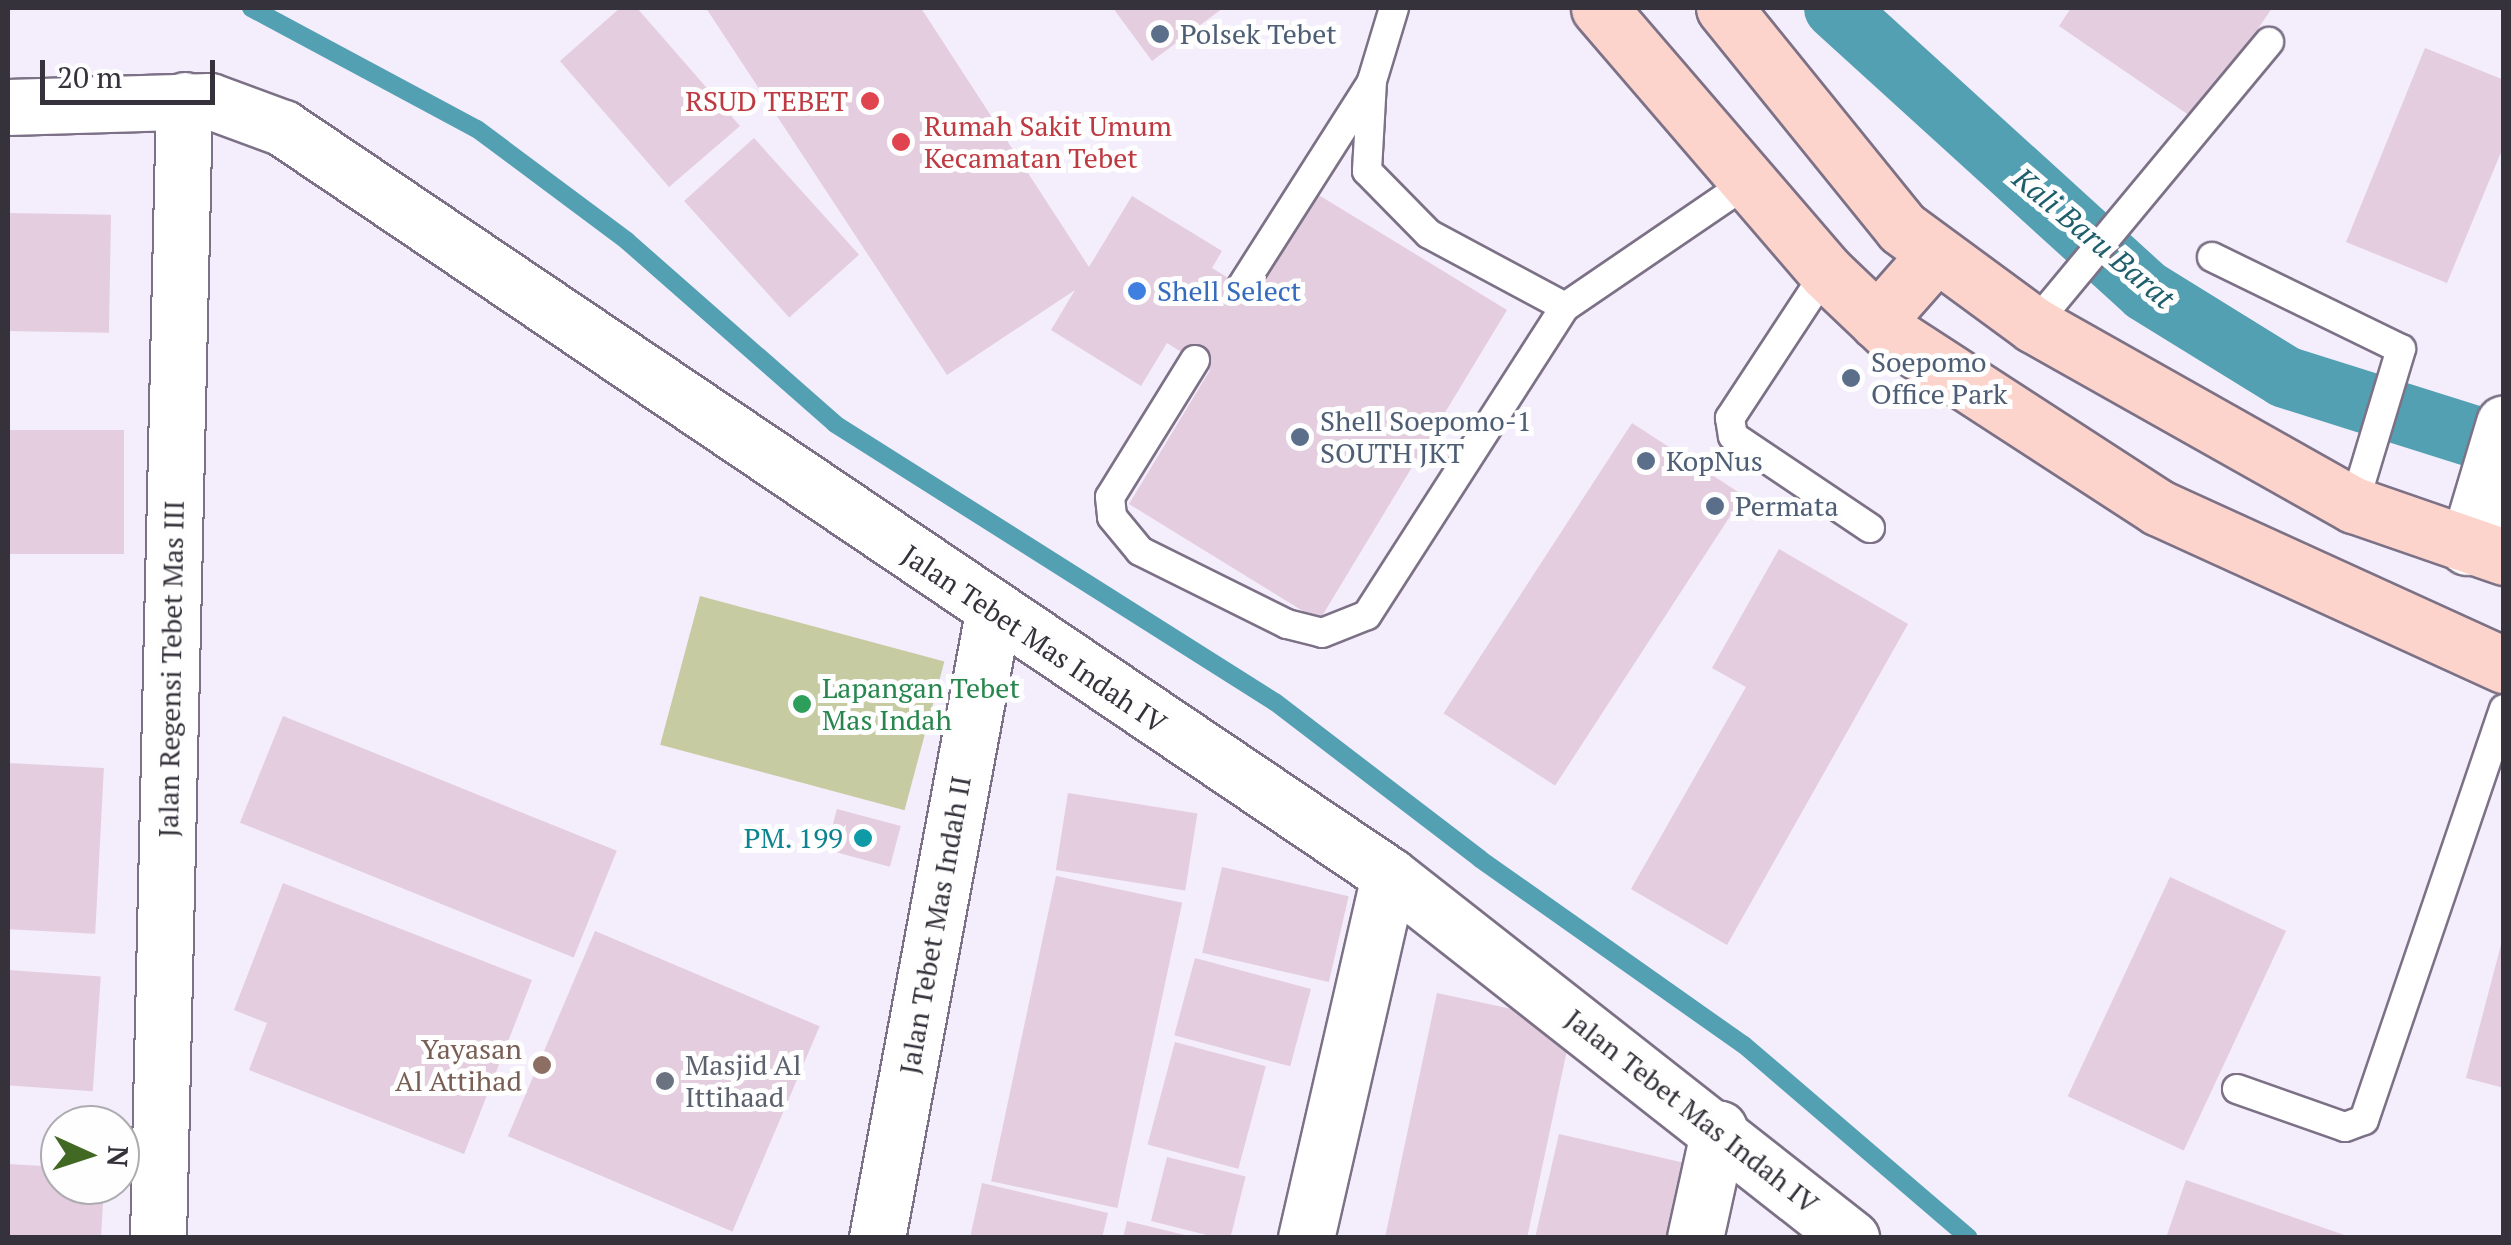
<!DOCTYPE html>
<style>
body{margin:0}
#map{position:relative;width:2511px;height:1245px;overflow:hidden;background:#f4edfc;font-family:"PT Serif",serif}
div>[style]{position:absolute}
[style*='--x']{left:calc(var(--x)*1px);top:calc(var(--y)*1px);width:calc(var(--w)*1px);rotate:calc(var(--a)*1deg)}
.green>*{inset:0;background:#c7cba1;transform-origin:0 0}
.stream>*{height:18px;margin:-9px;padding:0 9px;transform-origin:9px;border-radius:9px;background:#53a0b3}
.canal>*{height:62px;margin:-31px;padding:0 31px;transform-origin:31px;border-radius:31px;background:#53a0b3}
.building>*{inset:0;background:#e3cdde;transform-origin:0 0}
.roads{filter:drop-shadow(2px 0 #7c7186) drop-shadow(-2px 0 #7c7186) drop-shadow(0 2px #7c7186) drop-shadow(0 -2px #7c7186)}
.service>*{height:28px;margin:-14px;padding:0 14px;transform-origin:14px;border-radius:14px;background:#fff}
.minor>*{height:55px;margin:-27.5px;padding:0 27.5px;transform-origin:27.5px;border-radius:27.5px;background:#fff}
.primary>*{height:55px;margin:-27.5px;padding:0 27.5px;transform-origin:27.5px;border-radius:27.5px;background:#fdd4cb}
.dots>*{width:28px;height:28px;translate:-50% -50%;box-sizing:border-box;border:5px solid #fefefe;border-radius:50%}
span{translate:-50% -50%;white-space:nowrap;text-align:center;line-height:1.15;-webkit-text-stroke:10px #fefefe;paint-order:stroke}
.service-label{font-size:28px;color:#4e5e75}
.left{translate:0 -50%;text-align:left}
.health-label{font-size:28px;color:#be3a42}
.right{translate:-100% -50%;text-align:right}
.shop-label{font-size:28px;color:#366cbe}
.street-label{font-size:28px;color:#36323b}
.leisure-label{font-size:28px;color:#27864d}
.culture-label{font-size:28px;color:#0d838f}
.education-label{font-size:28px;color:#785e54}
.worship-label{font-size:28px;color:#5b616d}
.water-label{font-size:30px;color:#1e5e6c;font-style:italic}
.frame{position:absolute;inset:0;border:10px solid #36323b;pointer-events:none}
.north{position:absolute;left:40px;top:1105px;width:100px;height:100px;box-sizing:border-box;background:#fefefe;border:2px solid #aeacb0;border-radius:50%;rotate:93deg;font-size:28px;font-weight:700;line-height:40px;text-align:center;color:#36323b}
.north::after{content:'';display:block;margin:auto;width:35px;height:45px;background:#416924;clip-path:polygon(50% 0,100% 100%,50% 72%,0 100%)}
.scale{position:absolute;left:40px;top:60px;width:175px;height:45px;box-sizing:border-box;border:5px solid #36323b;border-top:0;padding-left:12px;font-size:30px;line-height:35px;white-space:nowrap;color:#36323b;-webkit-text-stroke:8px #fefefe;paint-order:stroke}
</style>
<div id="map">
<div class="green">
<div style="left:700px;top:596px;width:253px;height:154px;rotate:15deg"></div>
</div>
<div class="stream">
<div style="--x:251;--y:8;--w:256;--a:28.2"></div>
<div style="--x:477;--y:129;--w:187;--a:36.7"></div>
<div style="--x:627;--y:241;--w:277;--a:41.3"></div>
<div style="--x:835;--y:424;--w:520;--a:32.29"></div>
<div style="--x:1275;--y:702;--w:258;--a:37.4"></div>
<div style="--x:1480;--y:859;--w:323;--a:35.2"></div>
<div style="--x:1744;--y:1045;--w:296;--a:40.6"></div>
</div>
<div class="canal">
<div style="--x:1835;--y:8;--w:420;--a:42.3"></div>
<div style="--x:2146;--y:291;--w:163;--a:31.7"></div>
<div style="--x:2285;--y:377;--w:230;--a:17.5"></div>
</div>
<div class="building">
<div style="clip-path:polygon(620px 8px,637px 8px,740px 126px,669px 187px,560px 61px)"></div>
<div style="clip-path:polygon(706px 8px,921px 8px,1089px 267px,1132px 196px,1222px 251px,1212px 268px,1256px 295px,1317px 194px,1507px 310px,1319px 621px,1129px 504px,1210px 370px,1167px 343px,1141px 386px,1051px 330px,1075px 290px,947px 375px)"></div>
<div style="clip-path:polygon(1113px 8px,1223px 8px,1152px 61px)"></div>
<div style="clip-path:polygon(2071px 8px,2272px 8px,2196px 120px,2059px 26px)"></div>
<div style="clip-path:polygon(2425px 48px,2504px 80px,2504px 145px,2447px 283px,2346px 242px)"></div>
<div style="left:754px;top:138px;width:157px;height:94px;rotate:48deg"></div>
<div style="left:8px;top:213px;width:103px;height:118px;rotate:1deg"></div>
<div style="left:1632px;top:423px;width:133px;height:346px;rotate:33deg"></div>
<div style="left:8px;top:430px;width:116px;height:124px"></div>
<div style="clip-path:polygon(1779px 549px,1908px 624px,1727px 945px,1631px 889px,1746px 687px,1712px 668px)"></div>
<div style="left:283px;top:716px;width:360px;height:115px;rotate:22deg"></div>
<div style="left:8px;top:763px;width:96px;height:166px;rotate:3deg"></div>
<div style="left:1068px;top:793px;width:131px;height:78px;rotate:9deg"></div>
<div style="left:837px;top:809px;width:66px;height:42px;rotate:15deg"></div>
<div style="left:1222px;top:867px;width:130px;height:88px;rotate:13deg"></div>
<div style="left:1056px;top:876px;width:129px;height:312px;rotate:12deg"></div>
<div style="left:2170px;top:877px;width:128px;height:242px;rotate:25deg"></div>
<div style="clip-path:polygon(283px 883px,532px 980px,464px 1154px,249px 1070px,267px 1023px,234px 1010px)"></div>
<div style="left:595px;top:931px;width:244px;height:223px;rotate:23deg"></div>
<div style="clip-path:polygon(2502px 941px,2504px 942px,2504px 1088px,2466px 1078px)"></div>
<div style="left:1195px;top:958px;width:120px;height:80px;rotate:15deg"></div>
<div style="left:8px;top:970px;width:93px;height:115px;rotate:4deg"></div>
<div style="left:1437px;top:993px;width:139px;height:251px;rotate:12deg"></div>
<div style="left:1175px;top:1042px;width:94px;height:106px;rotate:15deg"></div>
<div style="clip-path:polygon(1559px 1134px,1689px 1164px,1673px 1238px,1535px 1238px)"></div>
<div style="left:1167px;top:1157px;width:81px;height:66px;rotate:14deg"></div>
<div style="clip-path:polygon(8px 1164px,60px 1167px,60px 1185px,104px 1185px,101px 1238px,8px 1238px)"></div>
<div style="clip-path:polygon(2186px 1180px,2350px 1237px,2350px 1238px,2166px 1238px)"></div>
<div style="clip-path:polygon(982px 1183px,1108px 1213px,1102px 1238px,970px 1238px)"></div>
<div style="clip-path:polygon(1127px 1221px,1189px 1236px,1189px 1238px,1123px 1238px)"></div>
</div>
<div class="roads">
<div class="service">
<div style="--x:1394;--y:8;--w:76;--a:106.8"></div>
<div style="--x:1372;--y:81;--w:90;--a:93.2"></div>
<div style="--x:1367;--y:171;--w:88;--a:45.5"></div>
<div style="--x:1429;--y:234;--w:154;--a:28.2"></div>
<div style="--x:1565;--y:307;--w:222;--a:-34.3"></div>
<div style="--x:2212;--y:257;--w:210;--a:26"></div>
<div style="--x:2401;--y:349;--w:163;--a:106.8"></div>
<div style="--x:1826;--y:272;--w:175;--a:123.3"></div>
<div style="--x:1730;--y:418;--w:18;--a:81"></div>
<div style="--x:1733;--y:436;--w:165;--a:33.9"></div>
<div style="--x:1242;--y:286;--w:238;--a:-57.5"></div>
<div style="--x:2034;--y:325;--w:368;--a:-50.3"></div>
<div style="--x:1195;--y:360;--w:161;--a:121.8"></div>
<div style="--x:1110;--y:497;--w:20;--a:84"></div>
<div style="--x:1112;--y:517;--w:44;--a:50.5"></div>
<div style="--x:1140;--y:551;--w:164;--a:26.4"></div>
<div style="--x:1287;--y:624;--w:36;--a:14"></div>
<div style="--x:1322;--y:633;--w:48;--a:-21.8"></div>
<div style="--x:1367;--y:615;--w:366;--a:-57.3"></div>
<div style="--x:2237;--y:1089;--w:114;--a:19.4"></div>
<div style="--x:2345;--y:1127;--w:20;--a:-20"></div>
<div style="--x:2364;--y:1120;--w:434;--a:-71.2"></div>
</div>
<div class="minor">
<div style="--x:8;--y:107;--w:202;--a:-1.7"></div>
<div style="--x:210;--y:101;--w:78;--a:20.3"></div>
<div style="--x:283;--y:128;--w:1335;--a:34.04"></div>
<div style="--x:1389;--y:875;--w:588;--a:38.16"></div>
<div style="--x:2467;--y:547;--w:129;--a:-73.4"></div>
<div style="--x:158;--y:1238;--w:1138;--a:-88.69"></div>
<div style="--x:877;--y:1238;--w:636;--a:-79.49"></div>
<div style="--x:1306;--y:1238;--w:372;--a:-77.1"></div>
<div style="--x:1695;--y:1238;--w:112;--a:-77.6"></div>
</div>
<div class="primary">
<div style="--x:1599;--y:8;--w:348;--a:49.3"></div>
<div style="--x:1826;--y:272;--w:90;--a:43.6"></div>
<div style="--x:1891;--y:334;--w:320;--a:33"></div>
<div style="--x:2159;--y:508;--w:379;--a:24.5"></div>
<div style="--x:1724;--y:8;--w:283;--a:51"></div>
<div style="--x:1902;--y:228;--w:164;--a:36.3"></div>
<div style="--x:2034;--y:325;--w:367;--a:29.4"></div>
<div style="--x:2354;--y:505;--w:159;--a:19.1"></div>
<div style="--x:1877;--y:321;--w:89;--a:-48.6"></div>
</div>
</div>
<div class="dots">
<div style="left:1160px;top:34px;background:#5c6f8a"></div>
<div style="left:870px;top:101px;background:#e0444e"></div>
<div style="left:901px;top:142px;background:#e0444e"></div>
<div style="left:1137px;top:291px;background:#3f7fe0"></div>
<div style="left:1851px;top:378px;background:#5c6f8a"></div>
<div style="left:1300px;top:437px;background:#5c6f8a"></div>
<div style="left:1646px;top:461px;background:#5c6f8a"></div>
<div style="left:1715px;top:506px;background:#5c6f8a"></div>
<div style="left:802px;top:704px;background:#2e9e5b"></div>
<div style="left:863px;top:838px;background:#0f9aa8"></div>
<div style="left:542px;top:1065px;background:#8d6e63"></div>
<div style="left:665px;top:1081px;background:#6b7280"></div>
</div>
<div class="service-label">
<span class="left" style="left:1180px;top:34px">Polsek Tebet</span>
<span class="left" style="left:1871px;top:378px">Soepomo<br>Office Park</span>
<span class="left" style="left:1320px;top:437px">Shell Soepomo-1<br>SOUTH JKT</span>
<span class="left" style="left:1666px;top:461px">KopNus</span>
<span class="left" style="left:1735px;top:506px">Permata</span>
</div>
<div class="health-label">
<span class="right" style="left:848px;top:101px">RSUD TEBET</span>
<span class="left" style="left:924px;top:142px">Rumah Sakit Umum<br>Kecamatan Tebet</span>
</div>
<div class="shop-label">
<span class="left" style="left:1157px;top:291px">Shell Select</span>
</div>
<div class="street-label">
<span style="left:1034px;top:639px;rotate:34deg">Jalan Tebet Mas Indah IV</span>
<span style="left:171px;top:669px;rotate:-89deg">Jalan Regensi Tebet Mas III</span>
<span style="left:935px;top:925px;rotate:-80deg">Jalan Tebet Mas Indah II</span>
<span style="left:1692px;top:1111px;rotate:38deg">Jalan Tebet Mas Indah IV</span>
</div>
<div class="leisure-label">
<span class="left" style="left:822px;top:704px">Lapangan Tebet<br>Mas Indah</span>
</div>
<div class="culture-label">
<span class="right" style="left:843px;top:838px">PM. 199</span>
</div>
<div class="education-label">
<span class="right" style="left:522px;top:1065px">Yayasan<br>Al Attihad</span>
</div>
<div class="worship-label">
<span class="left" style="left:685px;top:1081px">Masjid Al<br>Ittihaad</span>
</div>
<div class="water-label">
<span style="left:2094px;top:238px;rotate:40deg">Kali Baru Barat</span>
</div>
<div class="frame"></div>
<div class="north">N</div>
<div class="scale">20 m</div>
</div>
